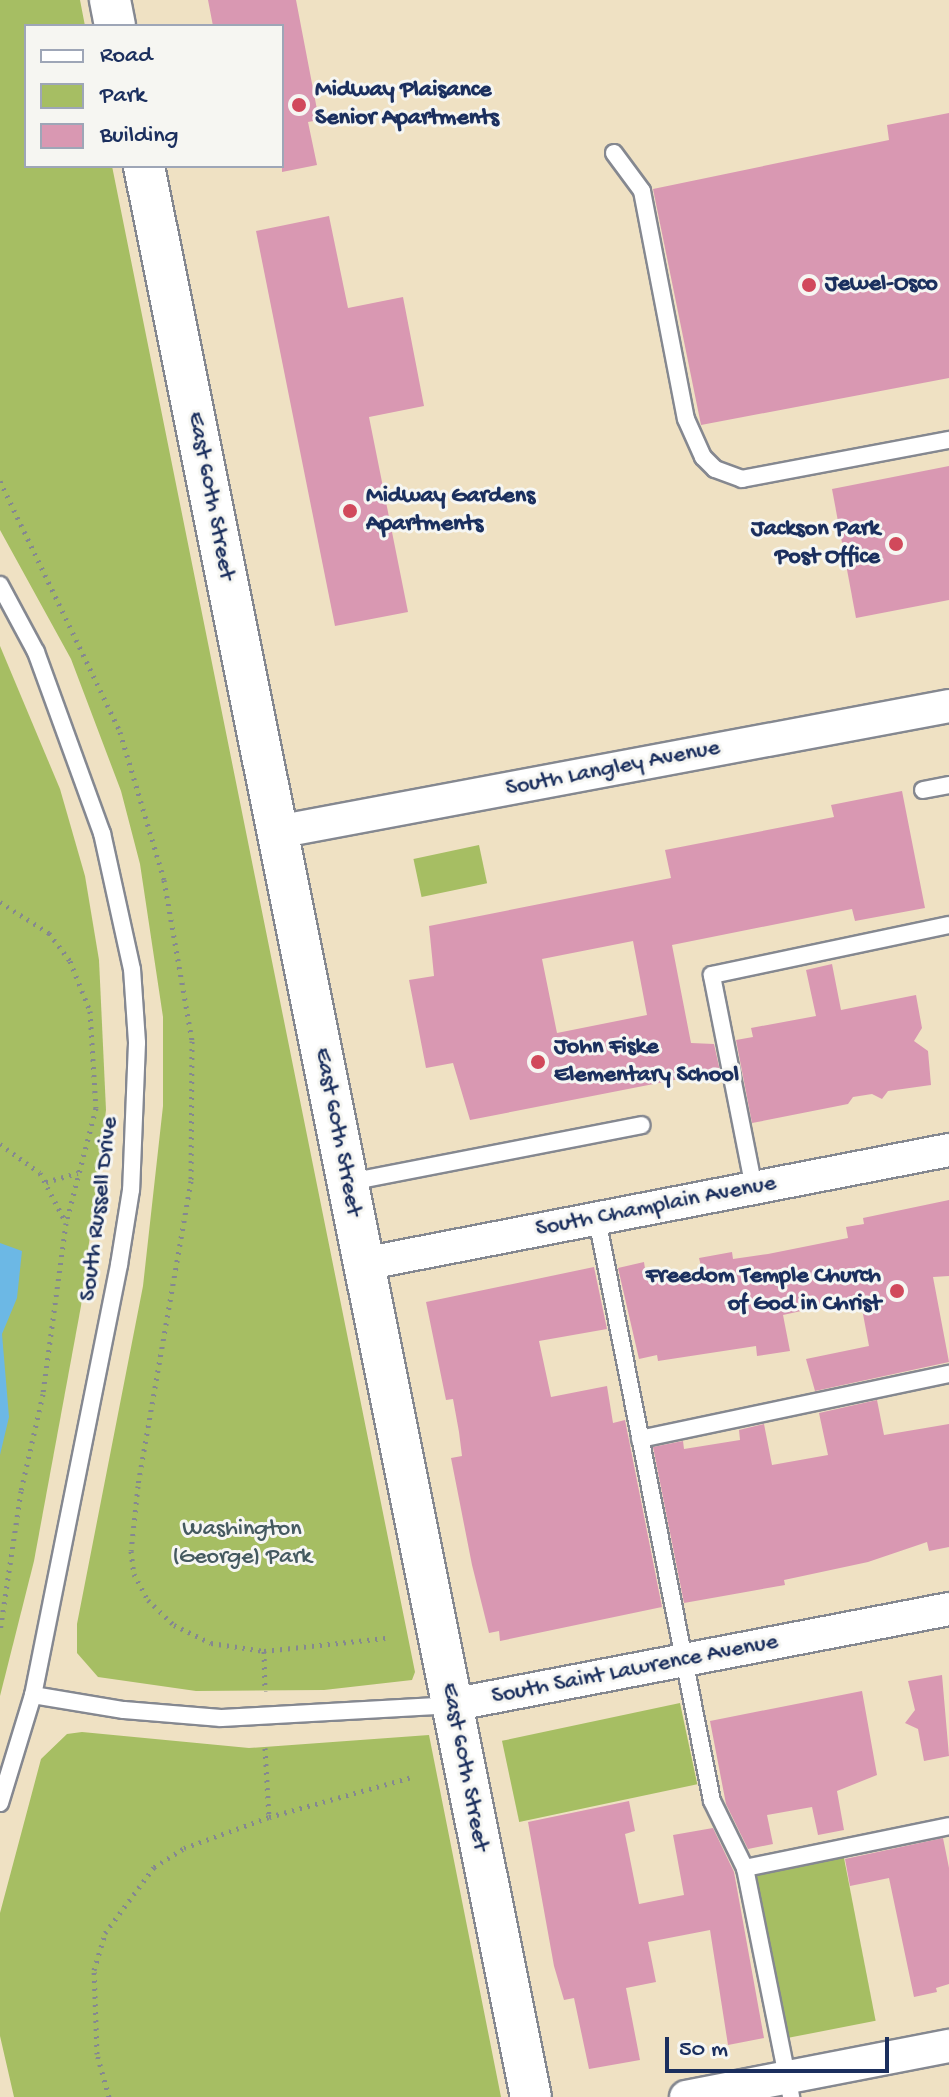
<!DOCTYPE html>
<style>
body{margin:0}
#map{position:relative;width:949px;height:2097px;overflow:hidden;background:#efe1c3;font-family:"Gochi Hand",sans-serif}
div>[style]{position:absolute}
[style*='--x']{left:calc(var(--x)*1px);top:calc(var(--y)*1px);width:calc(var(--w)*1px);rotate:calc(var(--a)*1deg)}
.green>*{inset:0;background:#a6be63;transform-origin:0 0}
.water>*{inset:0;background:#6cb8e5}
.building>*{inset:0;background:#d998b2}
.path>*{height:5px;margin-top:-2.5px;transform-origin:0;background:repeating-linear-gradient(90deg,#858890 0 2px,transparent 0 8px)}
.roads{filter:drop-shadow(2px 0 #858890) drop-shadow(-2px 0 #858890) drop-shadow(0 2px #858890) drop-shadow(0 -2px #858890)}
.service>*{height:16px;margin:-8px;padding:0 8px;transform-origin:8px;border-radius:8px;background:#fff}
.minor>*{height:32px;margin:-16px;padding:0 16px;transform-origin:16px;border-radius:16px;background:#fff}
.tertiary>*{height:40px;margin:-20px;padding:0 20px;transform-origin:20px;border-radius:20px;background:#fff}
.dots>*{width:22px;height:22px;translate:-50% -50%;box-sizing:border-box;border:4px solid #f6f6f2;border-radius:50%}
span{translate:-50% -50%;white-space:nowrap;text-align:center;line-height:1.15;-webkit-text-stroke:6px #f6f6f2;paint-order:stroke}
.poi-label{font-size:24px;color:#1b2f5e;font-weight:700}
.left{translate:0 -50%;text-align:left}
.right{translate:-100% -50%;text-align:right}
.street-label{font-size:24px;color:#1b2f5e}
.park-label{font-size:24px;color:#455a60}
.legend{position:absolute;left:24px;top:24px;width:260px;height:144px;box-sizing:border-box;background:#f6f6f2;border:2px solid #9ea6b7;margin:0;padding:10px 14px;list-style:none;font-size:24px;color:#1b2f5e}
.legend li{display:flex;align-items:center;gap:16px;height:40px}
.legend b{width:40px;border:2px solid #9ea6b7}
.scale{position:absolute;left:665px;top:2037px;width:224px;height:36px;box-sizing:border-box;border:4px solid #1b2f5e;border-top:0;padding-left:10px;font-size:24px;line-height:28px;white-space:nowrap;color:#1b2f5e;-webkit-text-stroke:6px #f6f6f2;paint-order:stroke}
</style>
<div id="map">
<div class="green">
<div style="clip-path:polygon(0 0,80px 0,85px 26px,26px 26px,26px 166px,112px 166px,415px 1672px,412px 1680px,324px 1690px,196px 1691px,98px 1677px,77px 1653px,77px 1624px,143px 1286px,163px 1106px,163px 1017px,140px 864px,121px 791px,71px 659px,0 530px)"></div>
<div style="clip-path:polygon(0 646px,60px 789px,85px 876px,99px 960px,106px 1110px,81px 1306px,34px 1561px,0 1696px)"></div>
<div style="left:479px;top:845px;width:39px;height:67px;rotate:78deg"></div>
<div style="left:680px;top:1703px;width:83px;height:182px;rotate:78deg"></div>
<div style="clip-path:polygon(82px 1732px,249px 1748px,429px 1735px,501px 2097px,14px 2097px,0 2036px,0 1913px,41px 1759px,67px 1734px)"></div>
<div style="left:843px;top:1853px;width:171px;height:94px;rotate:79deg"></div>
</div>
<div class="water">
<div style="clip-path:polygon(0 1243px,22px 1251px,17px 1298px,2px 1334px,9px 1417px,0 1455px)"></div>
</div>
<div class="building">
<div style="clip-path:polygon(208px 0,296px 0,319px 120px,308px 122px,317px 165px,282px 172px,282px 26px,213px 26px)"></div>
<div style="clip-path:polygon(949px 113px,949px 378px,701px 425px,653px 189px,889px 140px,887px 125px)"></div>
<div style="clip-path:polygon(329px 216px,348px 308px,403px 297px,424px 406px,369px 417px,408px 612px,335px 626px,256px 231px)"></div>
<div style="clip-path:polygon(949px 466px,949px 600px,856px 618px,832px 489px)"></div>
<div style="clip-path:polygon(evenodd,902px 791px,925px 908px,855px 921px,852px 909px,672px 945px,691px 1043px,714px 1044px,720px 1071px,470px 1120px,453px 1063px,426px 1068px,409px 980px,434px 976px,429px 926px,671px 878px,665px 850px,834px 817px,831px 805px,902px 791px,633px 941px,647px 1015px,557px 1033px,542px 959px,633px 941px)"></div>
<div style="clip-path:polygon(832px 964px,841px 1010px,916px 995px,922px 1028px,914px 1041px,928px 1051px,931px 1085px,888px 1091px,882px 1099px,872px 1094px,853px 1097px,848px 1104px,752px 1123px,736px 1040px,753px 1037px,751px 1028px,816px 1016px,806px 970px)"></div>
<div style="clip-path:polygon(949px 1200px,949px 1276px,933px 1277px,949px 1362px,815px 1391px,806px 1359px,869px 1346px,860px 1298px,783px 1315px,790px 1351px,757px 1356px,756px 1346px,658px 1361px,657px 1355px,639px 1359px,618px 1268px,644px 1262px,646px 1275px,657px 1273px,658px 1278px,702px 1270px,699px 1258px,732px 1252px,733px 1259px,768px 1254px,848px 1238px,846px 1227px,864px 1224px,863px 1218px)"></div>
<div style="clip-path:polygon(594px 1267px,607px 1329px,539px 1341px,551px 1397px,607px 1386px,613px 1423px,625px 1420px,662px 1607px,500px 1641px,499px 1631px,489px 1633px,472px 1565px,451px 1458px,462px 1456px,459px 1432px,453px 1399px,446px 1400px,426px 1302px)"></div>
<div style="clip-path:polygon(877px 1400px,884px 1435px,949px 1424px,949px 1547px,929px 1551px,927px 1542px,868px 1562px,784px 1580px,785px 1585px,684px 1603px,653px 1447px,683px 1441px,684px 1449px,740px 1440px,739px 1430px,764px 1424px,772px 1465px,828px 1455px,819px 1413px)"></div>
<div style="clip-path:polygon(942px 1675px,949px 1756px,924px 1761px,918px 1729px,905px 1723px,915px 1710px,908px 1681px)"></div>
<div style="clip-path:polygon(862px 1691px,877px 1775px,837px 1791px,844px 1830px,818px 1835px,812px 1807px,767px 1815px,773px 1844px,748px 1849px,726px 1804px,710px 1721px)"></div>
<div style="clip-path:polygon(629px 1801px,635px 1831px,625px 1834px,639px 1904px,684px 1895px,673px 1835px,713px 1828px,734px 1872px,764px 2038px,728px 2045px,710px 1930px,648px 1942px,656px 1982px,626px 1988px,640px 2060px,589px 2069px,574px 1998px,564px 2000px,554px 1966px,528px 1822px)"></div>
<div style="clip-path:polygon(943px 1838px,949px 1868px,949px 1984px,936px 1988px,937px 1992px,914px 1997px,889px 1878px,850px 1886px,845px 1859px)"></div>
</div>
<div class="path">
<div style="--x:0;--y:481;--w:278;--a:64.4"></div>
<div style="--x:120;--y:732;--w:154;--a:73.4"></div>
<div style="--x:164;--y:880;--w:163;--a:80.1"></div>
<div style="--x:192;--y:1041;--w:140;--a:90.4"></div>
<div style="--x:191;--y:1181;--w:310;--a:99.9"></div>
<div style="--x:138;--y:1486;--w:65;--a:96.1"></div>
<div style="--x:131;--y:1551;--w:23;--a:83"></div>
<div style="--x:134;--y:1574;--w:30;--a:62"></div>
<div style="--x:148;--y:1600;--w:36;--a:44"></div>
<div style="--x:174;--y:1625;--w:41;--a:25.9"></div>
<div style="--x:211;--y:1643;--w:54;--a:8.6"></div>
<div style="--x:264;--y:1651;--w:122;--a:-6.1"></div>
<div style="--x:0;--y:902;--w:58;--a:32.3"></div>
<div style="--x:49;--y:933;--w:35;--a:53"></div>
<div style="--x:70;--y:961;--w:54;--a:68.2"></div>
<div style="--x:90;--y:1011;--w:97;--a:86.5"></div>
<div style="--x:96;--y:1108;--w:119;--a:104.6"></div>
<div style="--x:66;--y:1223;--w:173;--a:97.7"></div>
<div style="--x:43;--y:1394;--w:99;--a:102.8"></div>
<div style="--x:21;--y:1491;--w:143;--a:98.5"></div>
<div style="--x:0;--y:1144;--w:49;--a:35.9"></div>
<div style="--x:40;--y:1173;--w:56;--a:62.5"></div>
<div style="--x:46;--y:1182;--w:33;--a:-16"></div>
<div style="--x:264;--y:1651;--w:40;--a:88.6"></div>
<div style="--x:265;--y:1748;--w:69;--a:86.7"></div>
<div style="--x:109;--y:2097;--w:45;--a:-105.6"></div>
<div style="--x:97;--y:2054;--w:84;--a:-92"></div>
<div style="--x:94;--y:1970;--w:39;--a:-73"></div>
<div style="--x:105;--y:1933;--w:82;--a:-53.4"></div>
<div style="--x:154;--y:1867;--w:36;--a:-32"></div>
<div style="--x:184;--y:1848;--w:90;--a:-20"></div>
<div style="--x:269;--y:1817;--w:148;--a:-15.6"></div>
</div>
<div class="roads">
<div class="service">
<div style="--x:614;--y:153;--w:47;--a:53.6"></div>
<div style="--x:642;--y:191;--w:232;--a:79.1"></div>
<div style="--x:686;--y:419;--w:42;--a:65.9"></div>
<div style="--x:703;--y:457;--w:17;--a:45"></div>
<div style="--x:715;--y:469;--w:29;--a:20"></div>
<div style="--x:742;--y:479;--w:211;--a:-10.7"></div>
<div style="--x:0;--y:585;--w:76;--a:61.8"></div>
<div style="--x:36;--y:652;--w:193;--a:70"></div>
<div style="--x:102;--y:833;--w:139;--a:77.6"></div>
<div style="--x:132;--y:969;--w:74;--a:86.1"></div>
<div style="--x:137;--y:1043;--w:147;--a:92.3"></div>
<div style="--x:131;--y:1190;--w:76;--a:99.1"></div>
<div style="--x:119;--y:1265;--w:439;--a:101.3"></div>
<div style="--x:33;--y:1695;--w:113;--a:107"></div>
<div style="--x:923;--y:790;--w:26;--a:-11"></div>
<div style="--x:349;--y:1182;--w:298;--a:-11"></div>
<div style="--x:754;--y:1188;--w:217;--a:-101.2"></div>
<div style="--x:712;--y:975;--w:242;--a:-11.9"></div>
<div style="--x:597;--y:1219;--w:593;--a:78.82"></div>
<div style="--x:712;--y:1801;--w:75;--a:63.8"></div>
<div style="--x:745;--y:1868;--w:234;--a:78.6"></div>
<div style="--x:640;--y:1439;--w:316;--a:-11.9"></div>
<div style="--x:33;--y:1695;--w:92;--a:9.4"></div>
<div style="--x:124;--y:1710;--w:97;--a:4.7"></div>
<div style="--x:221;--y:1718;--w:230;--a:-3.2"></div>
<div style="--x:745;--y:1868;--w:208;--a:-11.6"></div>
</div>
<div class="minor">
<div style="--x:277;--y:832;--w:684;--a:-10.62"></div>
<div style="--x:363;--y:1264;--w:597;--a:-11.01"></div>
<div style="--x:451;--y:1705;--w:507;--a:-10.91"></div>
<div style="--x:686;--y:2097;--w:268;--a:-11"></div>
</div>
<div class="tertiary">
<div style="--x:110;--y:0;--w:26;--a:79"></div>
<div style="--x:144;--y:166;--w:1969;--a:78.67"></div>
</div>
</div>
<div class="dots">
<div style="left:299px;top:105px;background:#d1495b"></div>
<div style="left:809px;top:285px;background:#d1495b"></div>
<div style="left:350px;top:511px;background:#d1495b"></div>
<div style="left:896px;top:544px;background:#d1495b"></div>
<div style="left:538px;top:1062px;background:#d1495b"></div>
<div style="left:897px;top:1291px;background:#d1495b"></div>
</div>
<div class="poi-label">
<span class="left" style="left:315px;top:105px">Midway Plaisance<br>Senior Apartments</span>
<span class="left" style="left:825px;top:285px">Jewel-Osco</span>
<span class="left" style="left:366px;top:511px">Midway Gardens<br>Apartments</span>
<span class="right" style="left:880px;top:544px">Jackson Park<br>Post Office</span>
<span class="left" style="left:554px;top:1062px">John Fiske<br>Elementary School</span>
<span class="right" style="left:881px;top:1291px">Freedom Temple Church<br>of God in Christ</span>
</div>
<div class="street-label">
<span style="left:210px;top:496px;rotate:79deg">East 60th Street</span>
<span style="left:613px;top:769px;rotate:-11deg">South Langley Avenue</span>
<span style="left:337px;top:1132px;rotate:79deg">East 60th Street</span>
<span style="left:656px;top:1207px;rotate:-11deg">South Champlain Avenue</span>
<span style="left:100px;top:1209px;rotate:-83deg">South Russell Drive</span>
<span style="left:635px;top:1670px;rotate:-11deg">South Saint Lawrence Avenue</span>
<span style="left:464px;top:1767px;rotate:79deg">East 60th Street</span>
</div>
<div class="park-label">
<span style="left:242px;top:1544px">Washington<br>(George) Park</span>
</div>
<ul class="legend">
<li><b style="height:10px;background:#fff"></b>Road</li>
<li><b style="height:22px;background:#a6be63"></b>Park</li>
<li><b style="height:22px;background:#d998b2"></b>Building</li>
</ul>
<div class="scale">50 m</div>
</div>
